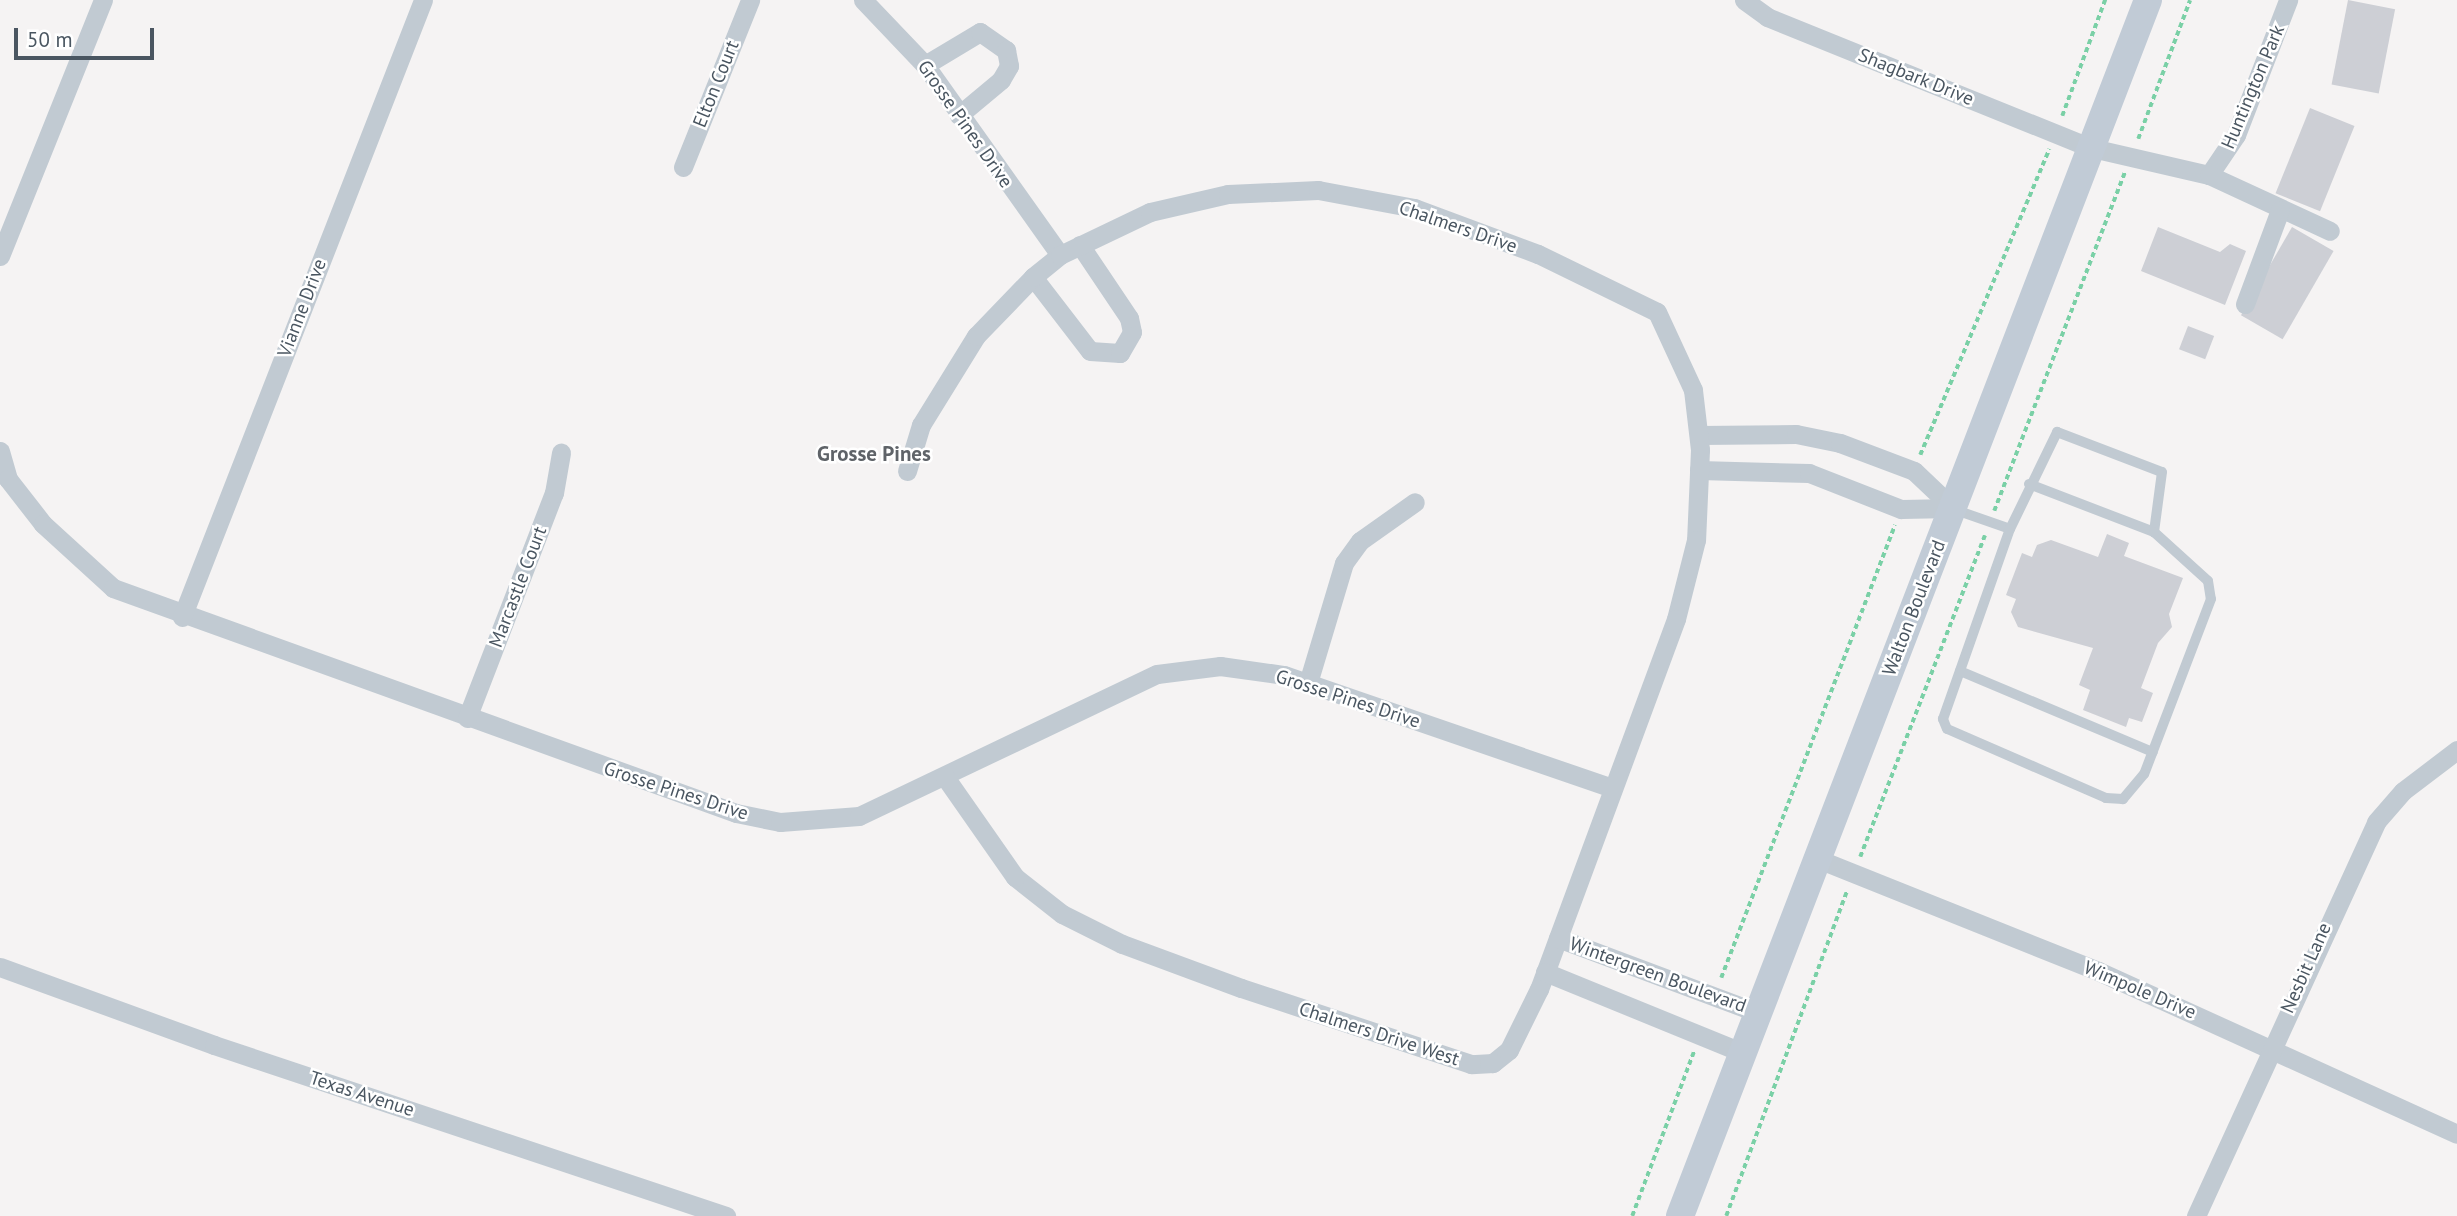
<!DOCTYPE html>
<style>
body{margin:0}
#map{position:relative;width:2457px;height:1216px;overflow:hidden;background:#f5f3f3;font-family:"PT Sans",sans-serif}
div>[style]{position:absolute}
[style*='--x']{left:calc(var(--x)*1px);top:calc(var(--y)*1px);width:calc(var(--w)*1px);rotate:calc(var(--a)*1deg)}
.building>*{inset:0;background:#cdcfd5;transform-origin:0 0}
.path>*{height:3.5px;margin-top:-1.75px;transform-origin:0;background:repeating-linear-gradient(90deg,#7ad0a6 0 5px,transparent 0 8.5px)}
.lane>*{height:10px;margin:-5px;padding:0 5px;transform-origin:5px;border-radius:5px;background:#c1cad2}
.street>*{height:19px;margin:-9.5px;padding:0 9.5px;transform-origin:9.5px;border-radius:9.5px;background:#c1cad2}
.secondary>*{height:28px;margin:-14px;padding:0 14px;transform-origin:14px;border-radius:14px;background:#c1cbd6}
span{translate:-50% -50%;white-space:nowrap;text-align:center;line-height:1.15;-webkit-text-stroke:5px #fff;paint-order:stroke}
.street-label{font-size:19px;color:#4a5661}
.neighbourhood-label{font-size:21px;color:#5f6368;font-weight:700}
.scale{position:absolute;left:14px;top:28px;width:140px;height:32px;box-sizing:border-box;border:4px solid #4a5661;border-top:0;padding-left:9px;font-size:21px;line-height:24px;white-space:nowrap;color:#4a5661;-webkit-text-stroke:5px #fff;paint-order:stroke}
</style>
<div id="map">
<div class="building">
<div style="left:2348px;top:0;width:48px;height:86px;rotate:11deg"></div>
<div style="left:2310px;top:108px;width:48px;height:92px;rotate:22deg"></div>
<div style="clip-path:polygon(2158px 227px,2220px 252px,2230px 244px,2246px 251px,2225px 305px,2141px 271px)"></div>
<div style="left:2292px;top:227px;width:48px;height:102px;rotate:30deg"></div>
<div style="left:2188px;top:326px;width:28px;height:25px;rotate:21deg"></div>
<div style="clip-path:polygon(2107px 534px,2129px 543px,2124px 556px,2183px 578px,2169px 614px,2172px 627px,2158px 643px,2141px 688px,2153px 693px,2142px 722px,2129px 718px,2126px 727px,2083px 710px,2090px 690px,2079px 685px,2093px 648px,2018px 627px,2011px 612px,2016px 599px,2006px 595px,2022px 553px,2032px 557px,2037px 545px,2051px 540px,2098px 557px)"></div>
</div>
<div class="path">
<div style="--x:2062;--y:116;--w:124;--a:-69.7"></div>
<div style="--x:2138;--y:139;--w:148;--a:-69.5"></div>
<div style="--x:1920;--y:455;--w:332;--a:-67.1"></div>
<div style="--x:1994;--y:511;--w:363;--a:-68.9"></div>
<div style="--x:1860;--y:857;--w:345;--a:-68.8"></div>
<div style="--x:1721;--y:978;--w:485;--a:-69"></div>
<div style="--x:1632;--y:1216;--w:176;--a:-69.4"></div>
<div style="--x:1726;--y:1216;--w:348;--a:-69.6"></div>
</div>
<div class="lane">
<div style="--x:2029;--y:484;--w:134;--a:21"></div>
<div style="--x:1953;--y:509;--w:60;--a:19.3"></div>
<div style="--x:2010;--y:529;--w:108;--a:-64.1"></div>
<div style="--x:2057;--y:432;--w:112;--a:20.9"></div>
<div style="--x:2162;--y:472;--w:61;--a:97.6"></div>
<div style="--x:2154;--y:532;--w:73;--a:42.2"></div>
<div style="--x:2208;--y:581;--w:18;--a:81"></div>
<div style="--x:2211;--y:599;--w:187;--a:110.9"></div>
<div style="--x:2144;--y:774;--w:33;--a:130"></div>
<div style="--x:2123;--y:799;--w:17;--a:-177"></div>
<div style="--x:2106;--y:798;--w:173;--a:-156.5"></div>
<div style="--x:1947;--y:729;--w:11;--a:-112"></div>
<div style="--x:1943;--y:719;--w:201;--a:-70.6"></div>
<div style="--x:1960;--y:671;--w:209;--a:22.8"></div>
</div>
<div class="street">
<div style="--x:863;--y:0;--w:90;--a:46.4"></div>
<div style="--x:925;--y:65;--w:233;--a:54.6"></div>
<div style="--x:1744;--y:0;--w:29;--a:36"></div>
<div style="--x:1767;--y:17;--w:350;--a:22"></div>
<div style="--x:2092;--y:148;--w:120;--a:13"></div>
<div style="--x:2209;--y:175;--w:48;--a:-56"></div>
<div style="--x:2236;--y:135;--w:145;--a:-68.9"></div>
<div style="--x:925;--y:65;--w:64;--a:-31"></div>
<div style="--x:980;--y:32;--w:32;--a:35"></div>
<div style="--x:1006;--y:50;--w:16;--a:79"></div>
<div style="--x:1009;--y:66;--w:16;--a:120"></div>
<div style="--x:1001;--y:80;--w:55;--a:140.2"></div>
<div style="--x:683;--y:167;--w:180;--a:-68.1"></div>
<div style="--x:2209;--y:175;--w:133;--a:24.8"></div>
<div style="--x:0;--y:256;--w:276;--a:-68.1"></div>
<div style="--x:1033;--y:277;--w:93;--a:52.4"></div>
<div style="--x:1090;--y:351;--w:30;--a:4"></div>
<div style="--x:1120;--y:353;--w:24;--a:-60"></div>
<div style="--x:1132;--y:332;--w:14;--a:-102"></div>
<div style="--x:1129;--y:318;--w:88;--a:-123.9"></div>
<div style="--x:2245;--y:304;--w:100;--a:-69.6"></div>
<div style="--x:1699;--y:435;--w:97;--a:-0.6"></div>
<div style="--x:1796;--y:434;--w:45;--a:11.6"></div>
<div style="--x:1840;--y:443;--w:79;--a:20.7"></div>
<div style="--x:1914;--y:471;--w:54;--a:43.5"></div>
<div style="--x:0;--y:451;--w:29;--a:74"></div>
<div style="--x:8;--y:479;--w:57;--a:52.1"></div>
<div style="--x:43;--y:524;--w:95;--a:42.4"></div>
<div style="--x:113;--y:588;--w:662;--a:19.86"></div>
<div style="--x:736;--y:813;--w:45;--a:11.6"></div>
<div style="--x:780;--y:822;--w:79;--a:-4.3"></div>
<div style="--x:859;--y:816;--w:330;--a:-25.5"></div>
<div style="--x:1157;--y:674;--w:64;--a:-7.2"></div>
<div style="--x:1220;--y:666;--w:65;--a:8"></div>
<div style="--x:1284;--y:675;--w:345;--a:19"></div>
<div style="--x:1699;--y:470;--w:110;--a:1.6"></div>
<div style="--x:1809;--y:473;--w:99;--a:21.4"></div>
<div style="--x:1901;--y:509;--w:52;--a:-1.1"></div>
<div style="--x:907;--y:471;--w:48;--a:-73.1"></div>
<div style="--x:921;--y:425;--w:105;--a:-58.3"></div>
<div style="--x:976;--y:336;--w:82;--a:-46"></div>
<div style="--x:1033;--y:277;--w:35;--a:-39"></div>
<div style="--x:1060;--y:255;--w:100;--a:-25.5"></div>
<div style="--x:1150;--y:212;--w:80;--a:-13"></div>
<div style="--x:1228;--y:194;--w:90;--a:-2.5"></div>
<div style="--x:1318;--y:190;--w:98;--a:10.6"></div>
<div style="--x:1414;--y:208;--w:132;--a:20.4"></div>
<div style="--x:1538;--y:254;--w:132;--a:26"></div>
<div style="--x:1657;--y:312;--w:86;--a:65.2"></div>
<div style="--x:1693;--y:390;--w:60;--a:83.3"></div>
<div style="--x:1700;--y:450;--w:90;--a:92.5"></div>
<div style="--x:1696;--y:540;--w:81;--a:104.2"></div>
<div style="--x:1676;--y:619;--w:395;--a:110.3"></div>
<div style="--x:1539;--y:989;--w:68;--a:116.2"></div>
<div style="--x:1509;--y:1050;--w:21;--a:141"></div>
<div style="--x:1493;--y:1063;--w:22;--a:177"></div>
<div style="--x:1471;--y:1064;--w:242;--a:-161.7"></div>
<div style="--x:1241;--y:988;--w:127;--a:-159.7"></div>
<div style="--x:1122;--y:944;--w:67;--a:-153.4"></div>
<div style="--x:1062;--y:914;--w:60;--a:-141.8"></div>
<div style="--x:1015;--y:877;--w:122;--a:-125"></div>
<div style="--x:182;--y:617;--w:662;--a:-68.66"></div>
<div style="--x:1308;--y:683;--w:125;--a:-73.3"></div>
<div style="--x:1344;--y:563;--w:27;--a:-54"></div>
<div style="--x:1360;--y:541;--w:67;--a:-35.3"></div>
<div style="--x:467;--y:718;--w:241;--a:-68.9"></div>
<div style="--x:554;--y:493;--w:41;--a:-80.1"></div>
<div style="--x:1818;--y:859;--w:302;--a:21.8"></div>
<div style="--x:2098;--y:971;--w:394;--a:24.4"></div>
<div style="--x:1558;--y:938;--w:215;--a:20.5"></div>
<div style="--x:0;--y:967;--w:228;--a:20"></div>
<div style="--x:214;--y:1045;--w:540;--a:18.47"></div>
<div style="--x:1545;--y:972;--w:214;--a:22.2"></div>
<div style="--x:2196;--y:1216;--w:433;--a:-65.4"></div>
<div style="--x:2376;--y:822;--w:41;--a:-48.9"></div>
<div style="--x:2403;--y:791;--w:68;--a:-37.2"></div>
</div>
<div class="secondary">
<div style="--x:1680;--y:1216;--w:1303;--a:-68.95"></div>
</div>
<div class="street-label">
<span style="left:1916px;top:77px;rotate:22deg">Shagbark Drive</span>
<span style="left:716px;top:84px;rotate:-68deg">Elton Court</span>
<span style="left:2253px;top:87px;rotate:-67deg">Huntington Park</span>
<span style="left:965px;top:124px;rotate:55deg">Grosse Pines Drive</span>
<span style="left:1458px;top:227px;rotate:19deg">Chalmers Drive</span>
<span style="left:302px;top:308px;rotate:-69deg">Vianne Drive</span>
<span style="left:518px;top:587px;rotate:-69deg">Marcastle Court</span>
<span style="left:1914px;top:608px;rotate:-69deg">Walton Boulevard</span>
<span style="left:1348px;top:699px;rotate:18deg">Grosse Pines Drive</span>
<span style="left:676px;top:791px;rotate:18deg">Grosse Pines Drive</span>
<span style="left:2306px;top:968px;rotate:-66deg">Nesbit Lane</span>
<span style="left:1658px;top:975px;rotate:20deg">Wintergreen Boulevard</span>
<span style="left:2140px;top:990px;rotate:23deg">Wimpole Drive</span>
<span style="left:1379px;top:1034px;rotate:18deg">Chalmers Drive West</span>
<span style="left:362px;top:1094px;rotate:18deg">Texas Avenue</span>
</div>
<div class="neighbourhood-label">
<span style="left:874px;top:454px">Grosse Pines</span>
</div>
<div class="scale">50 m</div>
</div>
